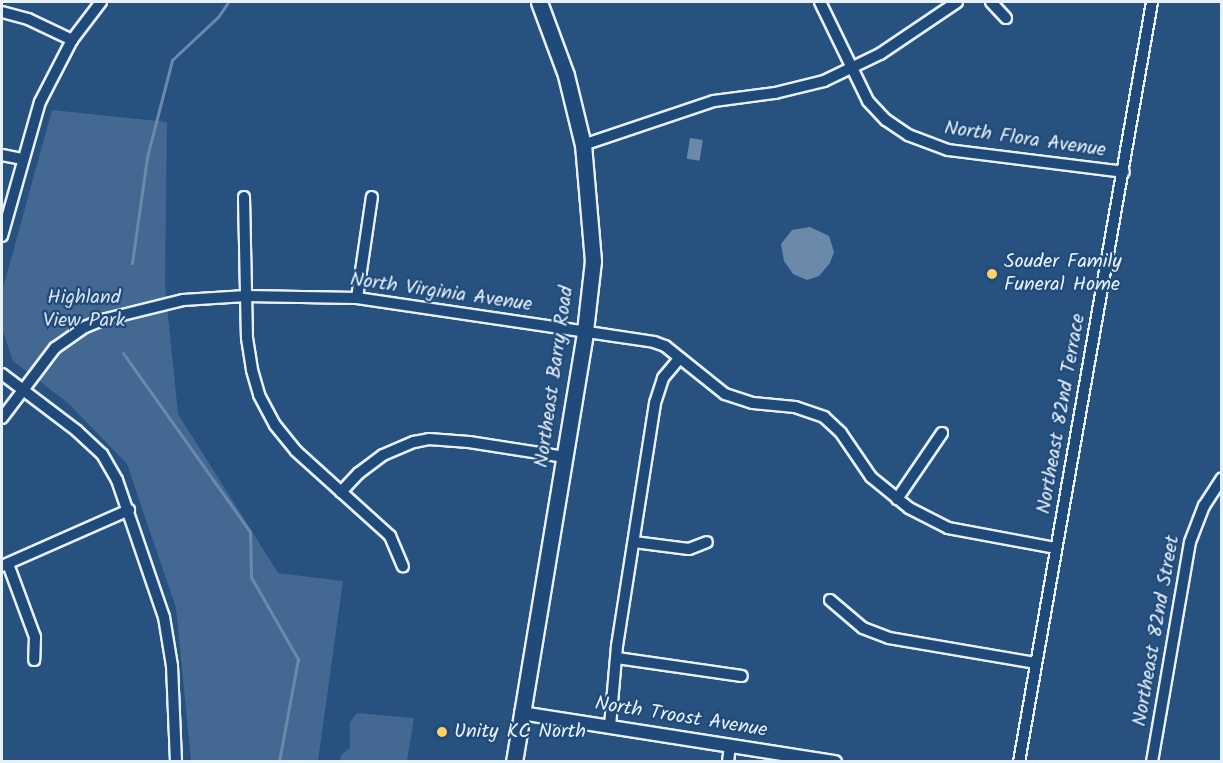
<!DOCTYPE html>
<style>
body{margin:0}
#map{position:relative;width:1223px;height:763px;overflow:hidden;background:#27517f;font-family:Kalam,sans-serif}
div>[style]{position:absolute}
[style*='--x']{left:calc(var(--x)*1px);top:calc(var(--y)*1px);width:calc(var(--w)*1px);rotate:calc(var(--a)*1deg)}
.green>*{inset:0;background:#436891}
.water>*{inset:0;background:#6b8aaa;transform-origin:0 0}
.stream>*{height:3px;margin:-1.5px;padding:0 1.5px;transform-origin:1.5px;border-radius:1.5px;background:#6b8aaa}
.roads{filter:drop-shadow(2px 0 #e8f1f8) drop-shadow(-2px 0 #e8f1f8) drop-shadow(0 2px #e8f1f8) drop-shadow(0 -2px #e8f1f8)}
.minor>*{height:10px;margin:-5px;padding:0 5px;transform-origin:5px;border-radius:5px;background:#1f4a7a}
.tertiary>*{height:12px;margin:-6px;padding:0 6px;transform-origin:6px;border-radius:6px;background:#1f4a7a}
.secondary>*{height:15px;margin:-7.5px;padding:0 7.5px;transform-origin:7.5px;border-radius:7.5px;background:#1f4a7a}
.dots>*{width:16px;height:16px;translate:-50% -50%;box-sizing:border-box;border:3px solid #1f4a7a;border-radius:50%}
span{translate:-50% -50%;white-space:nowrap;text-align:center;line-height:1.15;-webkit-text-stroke:4.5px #1f4a7a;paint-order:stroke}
.street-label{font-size:20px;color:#e8f1f8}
.poi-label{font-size:20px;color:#e8f1f8}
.left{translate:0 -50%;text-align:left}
.park-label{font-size:20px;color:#d8e3ee}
.frame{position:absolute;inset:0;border:3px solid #e8f1f8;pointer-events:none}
</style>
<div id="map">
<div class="green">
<div style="clip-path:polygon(52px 110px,167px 122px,165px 286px,178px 414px,278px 573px,343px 581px,318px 761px,191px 761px,176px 608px,127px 464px,68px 403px,13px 361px,2px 328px,2px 292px)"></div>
<div style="clip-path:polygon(357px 713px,414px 718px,407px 761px,340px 761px,341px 755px,350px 748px,350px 722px)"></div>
</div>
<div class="water">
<div style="left:690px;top:138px;width:13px;height:21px;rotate:9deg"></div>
<div style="clip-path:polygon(810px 227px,829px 236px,834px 252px,830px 263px,819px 276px,807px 280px,793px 274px,784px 261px,781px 244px,792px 230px)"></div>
</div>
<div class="stream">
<div style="--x:132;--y:263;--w:107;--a:-81.9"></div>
<div style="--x:147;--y:157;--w:100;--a:-75.5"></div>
<div style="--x:172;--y:60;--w:63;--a:-43.1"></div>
<div style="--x:218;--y:17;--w:18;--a:-56"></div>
<div style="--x:123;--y:353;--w:219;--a:54.6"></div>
<div style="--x:250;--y:532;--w:45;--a:88.7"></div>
<div style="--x:251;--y:577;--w:95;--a:60.2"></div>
<div style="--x:298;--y:659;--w:105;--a:100.5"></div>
</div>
<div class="roads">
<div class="minor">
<div style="--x:820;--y:2;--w:110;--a:64.1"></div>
<div style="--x:868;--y:101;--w:26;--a:47"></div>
<div style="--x:886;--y:120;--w:27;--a:34"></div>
<div style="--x:908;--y:135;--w:43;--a:20.6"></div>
<div style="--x:948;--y:150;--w:177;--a:7.1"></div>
<div style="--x:991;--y:2;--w:22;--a:47"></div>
<div style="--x:2;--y:12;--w:27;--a:15"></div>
<div style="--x:28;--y:19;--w:49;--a:25.5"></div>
<div style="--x:583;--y:145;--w:138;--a:-18.6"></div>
<div style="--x:714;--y:101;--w:62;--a:-7.5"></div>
<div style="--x:775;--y:93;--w:50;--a:-13.8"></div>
<div style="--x:824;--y:81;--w:62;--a:-25.7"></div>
<div style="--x:880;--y:54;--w:93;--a:-34"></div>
<div style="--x:2;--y:155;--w:20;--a:11"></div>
<div style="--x:244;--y:197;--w:141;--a:88.8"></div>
<div style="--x:247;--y:338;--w:32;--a:81"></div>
<div style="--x:252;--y:370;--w:26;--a:74"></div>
<div style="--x:259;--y:395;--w:34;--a:62"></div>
<div style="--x:275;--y:425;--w:33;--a:51"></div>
<div style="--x:296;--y:451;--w:127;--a:42.1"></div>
<div style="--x:390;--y:536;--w:33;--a:67"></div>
<div style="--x:2;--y:236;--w:139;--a:-74.2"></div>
<div style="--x:40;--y:102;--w:70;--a:-62.7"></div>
<div style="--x:72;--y:40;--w:48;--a:-52.7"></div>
<div style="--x:357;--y:298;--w:102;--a:-81.6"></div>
<div style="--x:2;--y:374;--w:94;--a:37.2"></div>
<div style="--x:77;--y:431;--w:34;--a:43"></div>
<div style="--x:102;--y:454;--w:30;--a:60"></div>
<div style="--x:117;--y:480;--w:145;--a:71.1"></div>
<div style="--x:164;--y:617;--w:50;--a:80.7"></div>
<div style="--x:172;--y:666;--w:96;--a:87.6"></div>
<div style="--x:2;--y:418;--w:88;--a:-52.9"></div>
<div style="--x:55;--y:348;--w:37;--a:-35"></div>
<div style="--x:85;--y:327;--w:18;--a:-22"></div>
<div style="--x:102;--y:320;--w:83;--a:-13.9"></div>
<div style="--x:183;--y:300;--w:63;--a:-3.6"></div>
<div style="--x:246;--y:296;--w:111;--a:1"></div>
<div style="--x:357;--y:298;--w:300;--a:8.4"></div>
<div style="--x:654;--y:342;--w:12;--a:20"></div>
<div style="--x:665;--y:346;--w:77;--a:38.7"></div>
<div style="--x:725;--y:394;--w:29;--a:18"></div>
<div style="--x:753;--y:403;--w:42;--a:5.4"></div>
<div style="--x:795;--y:407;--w:31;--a:19"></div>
<div style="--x:824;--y:417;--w:23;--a:43"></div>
<div style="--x:841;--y:433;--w:53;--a:55.7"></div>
<div style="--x:871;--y:477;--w:49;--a:39.2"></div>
<div style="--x:909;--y:508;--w:44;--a:27.1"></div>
<div style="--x:948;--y:528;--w:110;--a:10.5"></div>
<div style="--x:341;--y:492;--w:26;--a:-47"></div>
<div style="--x:359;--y:473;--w:30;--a:-37"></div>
<div style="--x:383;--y:455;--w:34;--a:-23"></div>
<div style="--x:414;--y:442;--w:15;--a:-11"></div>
<div style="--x:429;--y:439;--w:40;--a:4.3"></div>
<div style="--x:469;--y:442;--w:97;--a:8.9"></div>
<div style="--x:897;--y:499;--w:80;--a:-55.7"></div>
<div style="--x:634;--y:542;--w:55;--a:7.3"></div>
<div style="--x:689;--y:549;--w:19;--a:-21"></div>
<div style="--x:8;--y:564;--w:78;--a:69.7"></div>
<div style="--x:35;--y:637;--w:23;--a:92"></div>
<div style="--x:2;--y:566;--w:139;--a:-23.8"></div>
<div style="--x:830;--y:600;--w:43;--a:40.3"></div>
<div style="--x:863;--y:628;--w:28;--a:21"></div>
<div style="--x:889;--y:638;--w:148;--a:9.7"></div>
<div style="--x:617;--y:658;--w:126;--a:8.2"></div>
<div style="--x:610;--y:726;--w:80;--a:-85"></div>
<div style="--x:617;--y:646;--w:246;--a:-81.1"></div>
<div style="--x:655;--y:403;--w:26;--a:-72"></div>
<div style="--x:663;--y:378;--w:26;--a:-50"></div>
<div style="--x:728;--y:762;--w:16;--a:-83"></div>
<div style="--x:1019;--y:762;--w:772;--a:-80.07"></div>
<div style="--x:1152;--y:762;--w:223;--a:-80.2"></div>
<div style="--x:1190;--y:542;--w:39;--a:-69"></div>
<div style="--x:1204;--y:506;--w:33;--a:-57"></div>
</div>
<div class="tertiary">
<div style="--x:521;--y:713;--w:318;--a:8.9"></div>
</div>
<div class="secondary">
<div style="--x:514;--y:762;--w:437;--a:-80.6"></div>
<div style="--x:585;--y:331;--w:70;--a:-83.5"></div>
<div style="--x:593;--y:261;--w:116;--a:-94.9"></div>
<div style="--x:583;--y:145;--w:72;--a:-103.7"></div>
<div style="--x:566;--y:75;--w:78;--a:-110.3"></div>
</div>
</div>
<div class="dots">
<div style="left:992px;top:274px;background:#ffd166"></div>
<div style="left:442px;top:732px;background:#ffd166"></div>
</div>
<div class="street-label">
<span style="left:1025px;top:140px;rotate:8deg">North Flora Avenue</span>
<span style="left:441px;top:293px;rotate:8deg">North Virginia Avenue</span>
<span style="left:555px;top:377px;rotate:-82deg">Northeast Barry Road</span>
<span style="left:1062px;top:414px;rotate:-80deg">Northeast 82nd Terrace</span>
<span style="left:1157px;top:631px;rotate:-80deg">Northeast 82nd Street</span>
<span style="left:681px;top:718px;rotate:9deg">North Troost Avenue</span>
</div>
<div class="poi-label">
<span class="left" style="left:1004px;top:274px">Souder Family<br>Funeral Home</span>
<span class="left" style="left:454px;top:732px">Unity KC North</span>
</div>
<div class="park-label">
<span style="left:84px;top:310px">Highland<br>View Park</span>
</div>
<div class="frame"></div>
</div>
